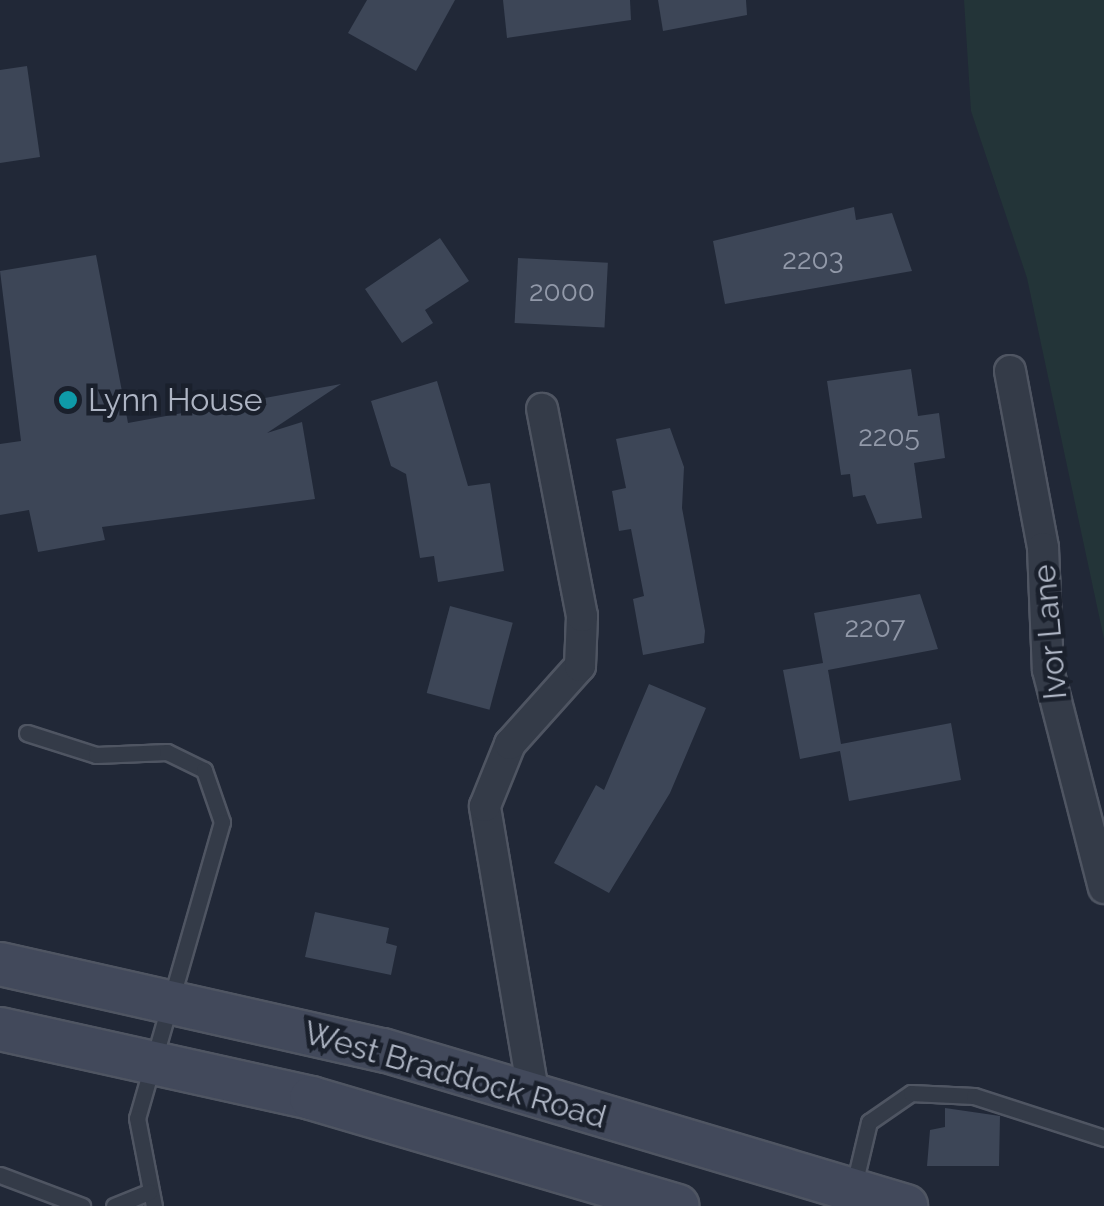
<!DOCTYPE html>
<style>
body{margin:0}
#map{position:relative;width:1104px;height:1206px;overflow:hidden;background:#212837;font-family:Raleway,sans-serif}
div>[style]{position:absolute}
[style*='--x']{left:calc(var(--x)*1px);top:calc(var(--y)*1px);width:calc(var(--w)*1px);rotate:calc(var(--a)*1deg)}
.green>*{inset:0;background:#233438}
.building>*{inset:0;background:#3d4657;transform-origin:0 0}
.roads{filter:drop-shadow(2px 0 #4f5562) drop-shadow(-2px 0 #4f5562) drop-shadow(0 2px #4f5562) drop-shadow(0 -2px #4f5562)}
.lane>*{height:15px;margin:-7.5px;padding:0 7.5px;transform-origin:7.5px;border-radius:7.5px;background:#343b48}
.street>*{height:30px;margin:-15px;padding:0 15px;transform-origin:15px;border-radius:15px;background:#343b48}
.secondary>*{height:42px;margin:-21px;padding:0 21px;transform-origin:21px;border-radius:21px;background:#42495b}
.dots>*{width:28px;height:28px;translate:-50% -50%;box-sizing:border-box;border:5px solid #1a202c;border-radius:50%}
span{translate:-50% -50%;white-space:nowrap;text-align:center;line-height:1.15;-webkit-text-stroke:9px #1a202c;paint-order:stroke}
.number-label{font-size:28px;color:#9299a9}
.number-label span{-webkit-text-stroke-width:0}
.poi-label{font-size:32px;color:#aeb5c4}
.left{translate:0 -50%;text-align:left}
.street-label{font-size:32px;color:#aeb5c4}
</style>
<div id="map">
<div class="green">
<div style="clip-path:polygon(964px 0,1104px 0,1104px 639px,1027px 278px,971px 111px)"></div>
</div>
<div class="building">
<div style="clip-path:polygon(367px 0,455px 0,416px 71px,348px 33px)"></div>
<div style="clip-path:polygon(503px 0,630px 0,631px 20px,507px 38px)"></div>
<div style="clip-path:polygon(658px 0,746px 0,747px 15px,663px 31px)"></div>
<div style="clip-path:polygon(27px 66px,40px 157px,0 163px,0 70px)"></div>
<div style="clip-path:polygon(854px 207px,856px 220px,892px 213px,912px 271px,725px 304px,713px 241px)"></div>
<div style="clip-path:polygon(440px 238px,469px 281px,425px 310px,433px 323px,402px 343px,365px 289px)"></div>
<div style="clip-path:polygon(96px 255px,128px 423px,341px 384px,267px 433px,302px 422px,315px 499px,102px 527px,105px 540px,38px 552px,29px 510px,0 515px,0 444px,21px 441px,0 271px)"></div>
<div style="left:518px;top:258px;width:90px;height:65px;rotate:3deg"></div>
<div style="clip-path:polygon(911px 369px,918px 416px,939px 413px,945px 458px,914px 463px,922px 518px,877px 524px,865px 495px,853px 497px,850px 474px,841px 475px,827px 381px)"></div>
<div style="clip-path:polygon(437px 381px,468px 486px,490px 483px,504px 571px,438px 582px,434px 556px,420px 558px,406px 474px,391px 466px,371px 401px)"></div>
<div style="clip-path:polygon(670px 428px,684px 467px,682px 508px,705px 631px,704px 643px,643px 655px,633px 599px,644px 596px,631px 529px,619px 531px,612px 491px,626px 488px,616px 439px)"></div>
<div style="clip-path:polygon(920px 594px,938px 649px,828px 670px,841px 744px,951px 723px,961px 780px,849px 801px,840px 751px,800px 759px,783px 670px,823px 663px,814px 613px)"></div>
<div style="left:450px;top:606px;width:65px;height:90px;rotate:15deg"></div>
<div style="clip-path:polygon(649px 684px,706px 708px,670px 793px,609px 893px,554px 863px,596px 785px,604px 790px)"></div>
<div style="clip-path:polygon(315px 912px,389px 928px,386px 943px,397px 946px,391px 975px,305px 957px)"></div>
<div style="clip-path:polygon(945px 1108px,1000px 1116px,999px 1166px,927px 1166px,930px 1130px,945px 1127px)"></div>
</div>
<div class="roads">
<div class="lane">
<div style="--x:27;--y:733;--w:72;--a:17.7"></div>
<div style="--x:96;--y:755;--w:71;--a:-2.4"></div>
<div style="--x:167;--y:752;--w:41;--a:25.9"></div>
<div style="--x:204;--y:770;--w:55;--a:70.9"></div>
<div style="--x:222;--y:822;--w:308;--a:106"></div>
<div style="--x:137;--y:1118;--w:90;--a:79.1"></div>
<div style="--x:0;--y:1175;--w:88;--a:20.7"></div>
<div style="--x:853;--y:1189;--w:69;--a:-76.6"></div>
<div style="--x:869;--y:1122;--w:51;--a:-34.6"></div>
<div style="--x:911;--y:1093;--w:63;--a:2.7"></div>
<div style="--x:974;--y:1096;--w:137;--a:17.9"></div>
<div style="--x:114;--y:1206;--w:38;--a:-22"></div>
</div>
<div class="street">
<div style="--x:1010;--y:371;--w:180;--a:79.4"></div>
<div style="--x:1043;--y:548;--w:122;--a:87.7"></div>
<div style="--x:1048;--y:670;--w:225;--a:75.6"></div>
<div style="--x:534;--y:1097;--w:295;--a:-99.6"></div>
<div style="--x:485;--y:806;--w:67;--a:-68"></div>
<div style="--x:510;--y:744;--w:105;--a:-48.1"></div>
<div style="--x:580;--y:666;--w:50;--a:-87.7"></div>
<div style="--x:582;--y:616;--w:211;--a:-100.9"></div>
</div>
<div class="secondary">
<div style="--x:0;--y:964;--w:393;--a:12.7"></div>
<div style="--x:383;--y:1050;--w:546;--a:16.61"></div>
<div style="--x:0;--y:1029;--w:319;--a:12.5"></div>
<div style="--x:311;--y:1098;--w:382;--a:16.4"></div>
</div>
</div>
<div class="dots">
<div style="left:68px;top:400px;background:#0f9aa8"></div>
</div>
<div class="number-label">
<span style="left:813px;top:260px">2203</span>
<span style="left:562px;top:292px">2000</span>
<span style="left:889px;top:437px">2205</span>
<span style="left:875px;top:628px">2207</span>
</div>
<div class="poi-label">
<span class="left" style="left:88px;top:400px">Lynn House</span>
</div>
<div class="street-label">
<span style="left:1050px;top:632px;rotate:-95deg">Ivor Lane</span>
<span style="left:455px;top:1075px;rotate:16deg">West Braddock Road</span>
</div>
</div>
